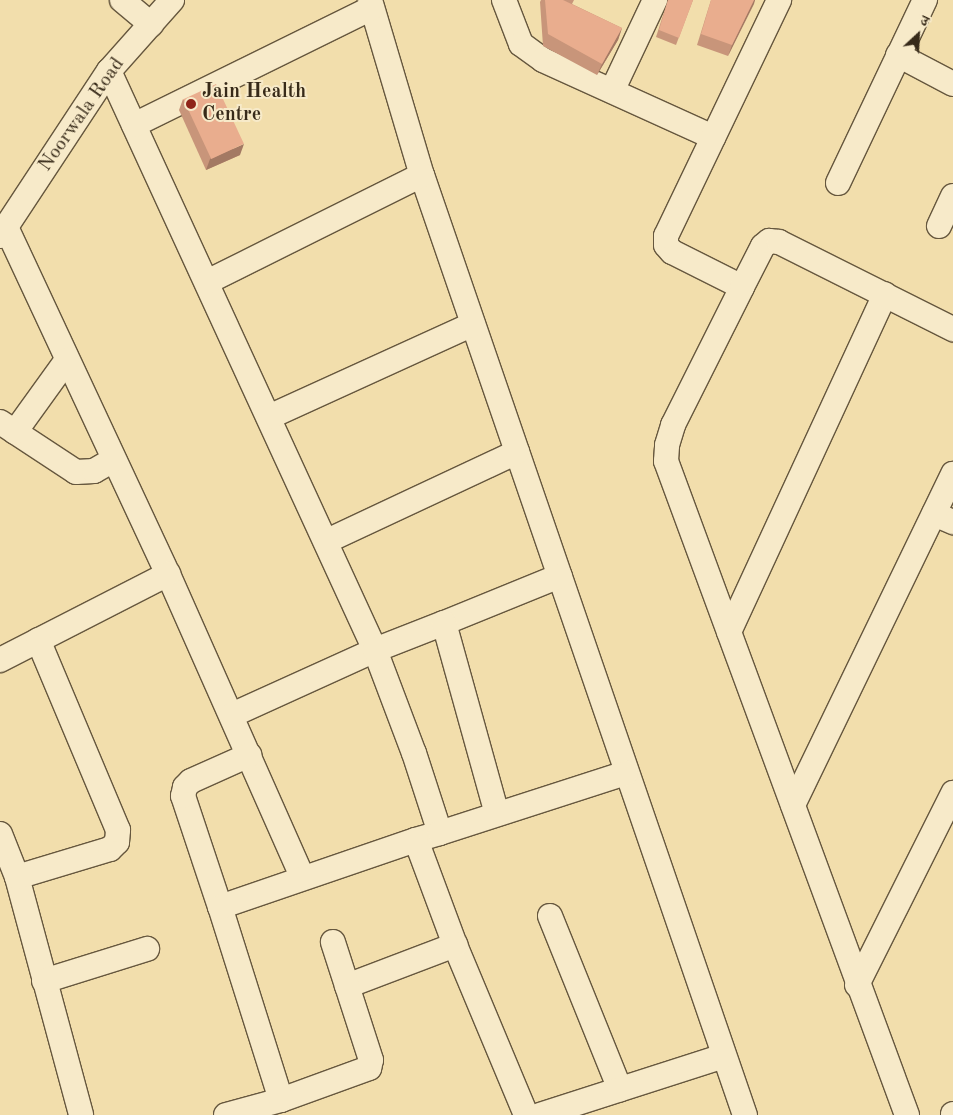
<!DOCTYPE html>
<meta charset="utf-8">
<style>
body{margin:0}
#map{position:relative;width:953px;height:1115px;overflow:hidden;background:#f2deac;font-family:"Old Standard TT","Noto Serif Devanagari",serif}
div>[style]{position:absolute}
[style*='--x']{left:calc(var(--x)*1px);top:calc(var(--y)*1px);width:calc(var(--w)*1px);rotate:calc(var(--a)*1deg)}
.roads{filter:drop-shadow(1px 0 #66573e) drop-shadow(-1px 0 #66573e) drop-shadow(0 1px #66573e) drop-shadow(0 -1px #66573e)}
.minor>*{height:24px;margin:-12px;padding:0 12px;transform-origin:12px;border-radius:12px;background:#f7eac9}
.wall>*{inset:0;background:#c8957a}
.shaded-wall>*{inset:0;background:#a37963}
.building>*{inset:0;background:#e9ad8e;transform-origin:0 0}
.dots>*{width:14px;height:14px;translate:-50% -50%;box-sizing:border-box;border:2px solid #f7eac9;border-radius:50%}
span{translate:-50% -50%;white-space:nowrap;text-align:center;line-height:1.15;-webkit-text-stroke:4px #f7eac9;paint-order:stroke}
.poi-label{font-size:20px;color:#372a19;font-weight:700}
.left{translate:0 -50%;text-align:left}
.street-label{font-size:20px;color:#372a19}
.north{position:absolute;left:893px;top:10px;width:50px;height:50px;-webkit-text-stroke:4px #f7eac9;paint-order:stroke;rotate:25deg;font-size:14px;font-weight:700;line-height:20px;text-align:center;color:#372a19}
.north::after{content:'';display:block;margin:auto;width:18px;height:22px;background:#372a19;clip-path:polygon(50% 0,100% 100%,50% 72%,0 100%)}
</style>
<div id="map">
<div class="roads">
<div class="minor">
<div style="--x:122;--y:0;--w:38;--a:40"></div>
<div style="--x:370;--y:0;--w:183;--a:73.5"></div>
<div style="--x:422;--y:175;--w:994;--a:71.04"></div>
<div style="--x:504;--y:0;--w:47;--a:68.9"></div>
<div style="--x:521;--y:44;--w:27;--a:36"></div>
<div style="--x:543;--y:60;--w:187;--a:24.4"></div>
<div style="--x:898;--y:55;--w:62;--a:27.8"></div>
<div style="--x:109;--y:71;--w:637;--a:65.33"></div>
<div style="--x:375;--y:650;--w:110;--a:69.3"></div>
<div style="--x:414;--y:753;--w:84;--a:72"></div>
<div style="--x:440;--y:833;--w:25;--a:164"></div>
<div style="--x:416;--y:840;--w:112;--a:69.6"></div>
<div style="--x:455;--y:945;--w:184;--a:67.3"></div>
<div style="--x:612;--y:91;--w:101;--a:-64.7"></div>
<div style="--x:134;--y:125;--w:265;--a:-26.2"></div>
<div style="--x:838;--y:183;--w:203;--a:-64.6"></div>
<div style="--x:939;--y:226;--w:33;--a:-65"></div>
<div style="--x:6;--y:227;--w:383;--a:65"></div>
<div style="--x:168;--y:574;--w:331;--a:66.1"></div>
<div style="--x:0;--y:236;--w:198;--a:-56.6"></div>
<div style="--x:109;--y:71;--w:95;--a:-48.4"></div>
<div style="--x:207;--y:282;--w:240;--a:-26.5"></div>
<div style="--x:742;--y:287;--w:78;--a:-153.4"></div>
<div style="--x:672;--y:252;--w:9;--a:-131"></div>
<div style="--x:666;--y:245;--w:9;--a:-90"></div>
<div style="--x:666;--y:236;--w:262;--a:-64.4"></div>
<div style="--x:269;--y:417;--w:224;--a:-24.5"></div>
<div style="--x:0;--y:422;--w:91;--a:33.3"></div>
<div style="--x:76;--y:472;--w:18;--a:-3"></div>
<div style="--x:94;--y:471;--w:22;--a:-30"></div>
<div style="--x:15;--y:432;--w:89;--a:-54.2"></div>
<div style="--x:934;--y:514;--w:21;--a:23"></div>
<div style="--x:327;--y:541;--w:210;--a:-25.1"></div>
<div style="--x:444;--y:623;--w:125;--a:-22.1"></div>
<div style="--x:729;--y:632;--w:372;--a:-65.2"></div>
<div style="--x:0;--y:660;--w:189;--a:-27.1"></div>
<div style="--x:232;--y:715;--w:157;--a:-24.4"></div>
<div style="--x:375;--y:650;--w:74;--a:-21.4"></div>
<div style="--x:444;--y:623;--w:198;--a:74.5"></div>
<div style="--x:793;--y:805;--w:368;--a:-64.2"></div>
<div style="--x:440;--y:833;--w:195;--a:-17.9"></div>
<div style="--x:0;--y:834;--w:46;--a:68.4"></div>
<div style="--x:17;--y:877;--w:246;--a:74.9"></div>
<div style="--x:17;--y:877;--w:97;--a:-16.8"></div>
<div style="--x:110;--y:849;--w:10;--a:-45"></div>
<div style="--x:117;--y:842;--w:12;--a:-85"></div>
<div style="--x:118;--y:830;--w:206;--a:-112.8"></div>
<div style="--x:220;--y:907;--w:117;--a:-108.4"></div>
<div style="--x:183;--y:796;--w:9;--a:-77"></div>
<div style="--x:185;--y:787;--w:8;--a:-45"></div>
<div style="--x:191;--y:781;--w:64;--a:-24.1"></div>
<div style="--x:550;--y:916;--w:187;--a:68"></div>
<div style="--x:44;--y:981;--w:108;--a:-17.3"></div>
<div style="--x:857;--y:985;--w:215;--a:-63.4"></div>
<div style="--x:347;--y:986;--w:116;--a:-20.8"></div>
<div style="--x:281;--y:1100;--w:94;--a:-20"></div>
<div style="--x:369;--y:1068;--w:8;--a:-76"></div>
<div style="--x:371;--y:1060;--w:124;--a:-107.9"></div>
<div style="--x:226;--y:1115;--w:57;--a:-15.3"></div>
<div style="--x:281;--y:1100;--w:202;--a:-107.5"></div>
<div style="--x:220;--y:907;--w:207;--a:-18.9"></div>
<div style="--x:540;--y:1115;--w:193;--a:-17.8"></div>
<div style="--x:907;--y:1115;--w:697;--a:-110.23"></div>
<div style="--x:666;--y:461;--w:16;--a:-86"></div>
<div style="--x:667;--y:445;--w:21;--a:-73"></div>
<div style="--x:673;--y:425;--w:154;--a:-63.4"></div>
<div style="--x:742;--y:287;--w:46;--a:-62.9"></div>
<div style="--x:763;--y:246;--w:8;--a:-40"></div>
<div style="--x:769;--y:241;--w:10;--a:6"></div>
<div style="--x:779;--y:242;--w:195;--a:26.6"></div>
<div style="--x:953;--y:1115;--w:1;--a:-90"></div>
</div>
</div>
<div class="wall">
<div style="clip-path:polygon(541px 0,574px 0,572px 4px,622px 28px,618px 40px,597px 75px,543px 46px,540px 2px)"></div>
<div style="clip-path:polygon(668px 0,693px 0,676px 45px,656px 37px)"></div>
<div style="clip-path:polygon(711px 0,755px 0,728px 56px,697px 45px)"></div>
<div style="clip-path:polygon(183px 99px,240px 155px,206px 170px,179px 110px)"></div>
</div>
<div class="shaded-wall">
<div style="clip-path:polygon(754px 0,755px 0,754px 4px,728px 56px,732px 45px)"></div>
<div style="clip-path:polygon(622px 28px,618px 40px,597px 75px,602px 64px)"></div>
<div style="clip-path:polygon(244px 144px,240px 155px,206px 170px,210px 159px)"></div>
</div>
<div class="building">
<div style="clip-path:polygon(545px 0,563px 0,622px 28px,602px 64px,548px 34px)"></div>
<div style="clip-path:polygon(668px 0,693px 0,679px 38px,659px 30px)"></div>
<div style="clip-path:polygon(711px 0,754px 0,732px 45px,701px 34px)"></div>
<div style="left:216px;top:84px;width:66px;height:36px;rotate:65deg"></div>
</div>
<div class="dots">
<div style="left:191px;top:104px;background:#8f2418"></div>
</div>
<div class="poi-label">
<span class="left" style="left:202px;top:104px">Jain Health<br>Centre</span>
</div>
<div class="street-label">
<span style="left:82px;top:115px;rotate:-55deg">Noorwala Road</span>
</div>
<div class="north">उ</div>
</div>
